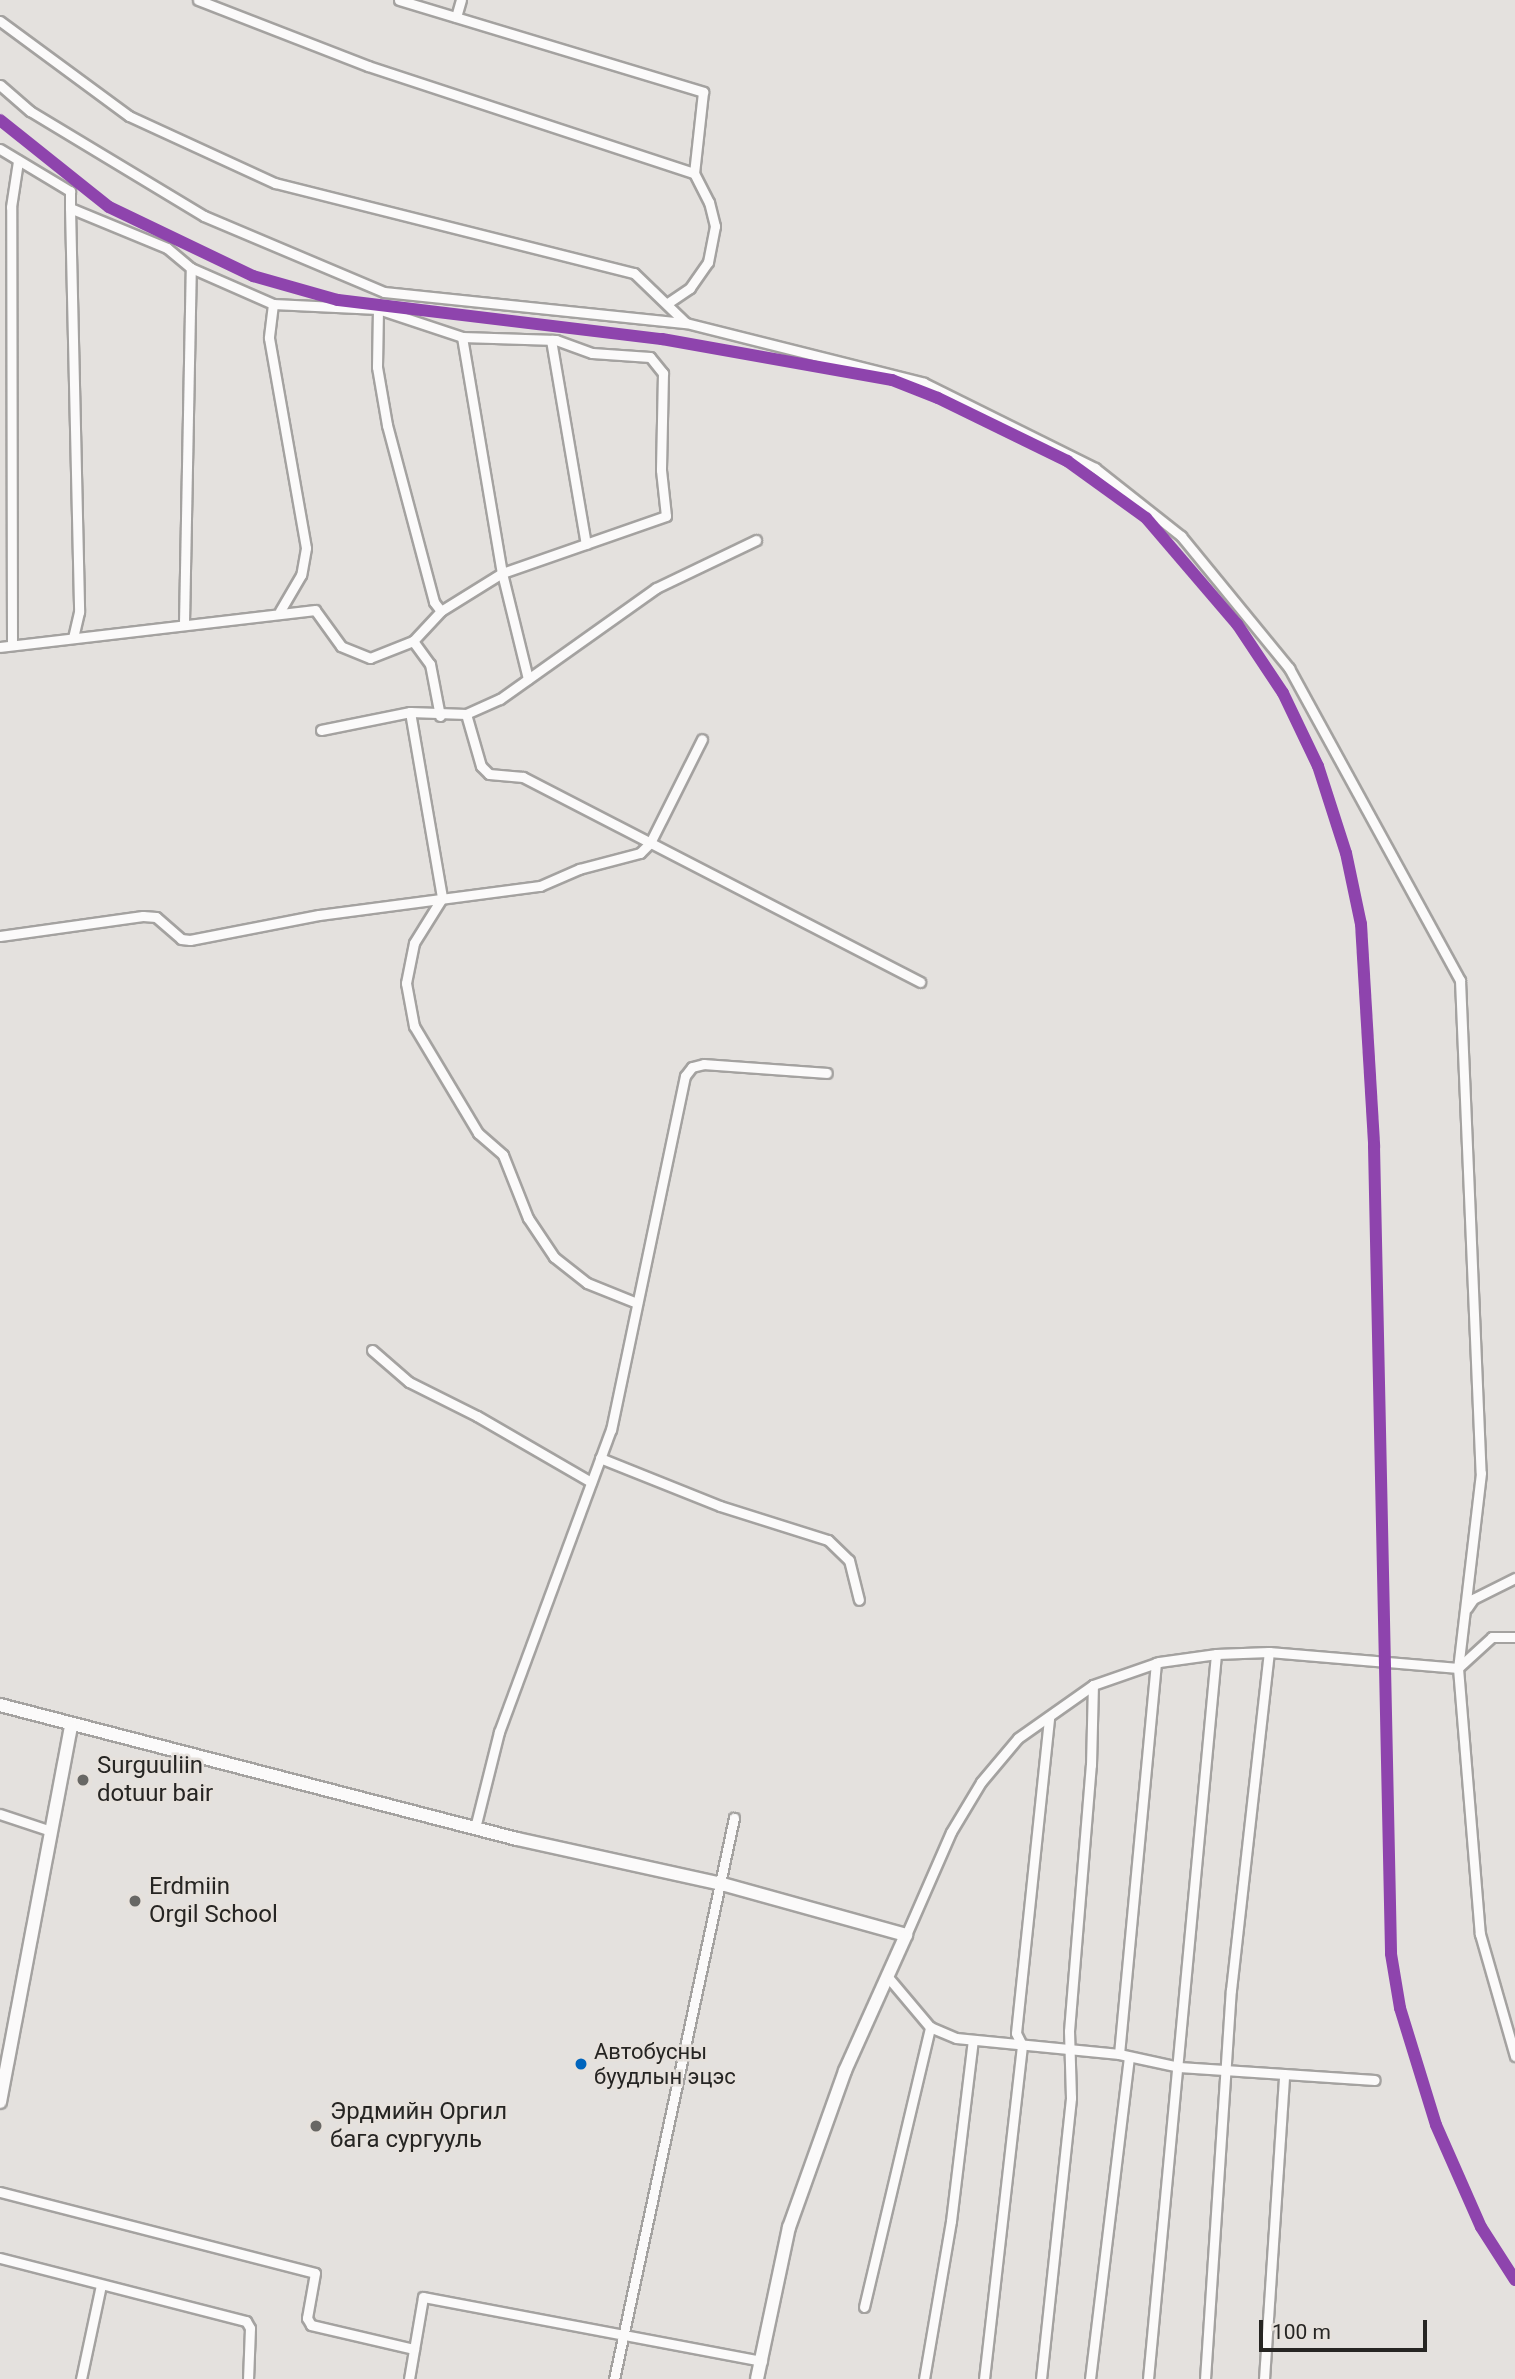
<!DOCTYPE html>
<meta charset="utf-8">
<style>
body{margin:0}
#map{position:relative;width:1515px;height:2379px;overflow:hidden;background:#e4e1de;font-family:Roboto,sans-serif}
div>[style]{position:absolute}
[style*='--x']{left:calc(var(--x)*1px);top:calc(var(--y)*1px);width:calc(var(--w)*1px);rotate:calc(var(--a)*1deg)}
.roads{filter:drop-shadow(2px 0 #a4a2a0) drop-shadow(-2px 0 #a4a2a0) drop-shadow(0 2px #a4a2a0) drop-shadow(0 -2px #a4a2a0)}
.street>*{height:9px;margin:-4.5px;padding:0 4.5px;transform-origin:4.5px;border-radius:4.5px;background:#fbfafa}
.secondary>*{height:12px;margin:-6px;padding:0 6px;transform-origin:6px;border-radius:6px;background:#fbfafa}
.rail-1>*{height:12px;margin:-6px;padding:0 6px;transform-origin:6px;border-radius:6px;background:#8e44ad}
.dots>*{width:19px;height:19px;translate:-50% -50%;box-sizing:border-box;border:4px solid #e6e1dc;border-radius:50%}
span{translate:-50% -50%;white-space:nowrap;text-align:center;line-height:1.15;-webkit-text-stroke:5px #e6e1dc;paint-order:stroke}
.bus-label{font-size:22px;color:#262523}
.left{translate:0 -50%;text-align:left}
.poi-label{font-size:24px;color:#262523}
.scale{position:absolute;left:1259px;top:2320px;width:168px;height:32px;box-sizing:border-box;border:4px solid #262523;border-top:0;padding-left:9px;font-size:21px;line-height:24px;white-space:nowrap;color:#262523;-webkit-text-stroke:5px #e6e1dc;paint-order:stroke}
</style>
<div id="map">
<div class="roads">
<div class="street">
<div style="--x:198;--y:0;--w:182;--a:21.2"></div>
<div style="--x:368;--y:66;--w:343;--a:18.2"></div>
<div style="--x:399;--y:0;--w:318;--a:16.8"></div>
<div style="--x:703;--y:92;--w:81;--a:96.3"></div>
<div style="--x:694;--y:173;--w:33;--a:63"></div>
<div style="--x:709;--y:202;--w:25;--a:76"></div>
<div style="--x:715;--y:226;--w:37;--a:101"></div>
<div style="--x:708;--y:262;--w:32;--a:125"></div>
<div style="--x:690;--y:288;--w:25;--a:146"></div>
<div style="--x:456;--y:17;--w:18;--a:-74"></div>
<div style="--x:0;--y:21;--w:160;--a:36.4"></div>
<div style="--x:129;--y:116;--w:161;--a:24.7"></div>
<div style="--x:275;--y:183;--w:370;--a:14.1"></div>
<div style="--x:634;--y:273;--w:72;--a:43.9"></div>
<div style="--x:0;--y:85;--w:40;--a:41"></div>
<div style="--x:30;--y:111;--w:203;--a:31.1"></div>
<div style="--x:204;--y:216;--w:195;--a:22.9"></div>
<div style="--x:384;--y:292;--w:304;--a:5.9"></div>
<div style="--x:686;--y:323;--w:245;--a:14.1"></div>
<div style="--x:924;--y:383;--w:191;--a:26.4"></div>
<div style="--x:1095;--y:468;--w:110;--a:38.3"></div>
<div style="--x:1181;--y:536;--w:171;--a:50.7"></div>
<div style="--x:1289;--y:668;--w:356;--a:61.3"></div>
<div style="--x:1460;--y:980;--w:493;--a:87.6"></div>
<div style="--x:1481;--y:1473;--w:196;--a:96.7"></div>
<div style="--x:1458;--y:1668;--w:267;--a:85.3"></div>
<div style="--x:1480;--y:1934;--w:127;--a:74"></div>
<div style="--x:0;--y:149;--w:82;--a:31"></div>
<div style="--x:70;--y:191;--w:17;--a:90"></div>
<div style="--x:70;--y:208;--w:105;--a:22.4"></div>
<div style="--x:167;--y:248;--w:31;--a:40"></div>
<div style="--x:191;--y:268;--w:90;--a:23.7"></div>
<div style="--x:273;--y:304;--w:105;--a:2.7"></div>
<div style="--x:378;--y:309;--w:89;--a:18.4"></div>
<div style="--x:462;--y:337;--w:94;--a:1.8"></div>
<div style="--x:556;--y:340;--w:38;--a:20"></div>
<div style="--x:592;--y:353;--w:58;--a:3.9"></div>
<div style="--x:650;--y:357;--w:21;--a:51"></div>
<div style="--x:663;--y:373;--w:97;--a:91.2"></div>
<div style="--x:661;--y:470;--w:46;--a:83.8"></div>
<div style="--x:666;--y:516;--w:174;--a:160.8"></div>
<div style="--x:502;--y:573;--w:72;--a:148.1"></div>
<div style="--x:441;--y:611;--w:41;--a:133"></div>
<div style="--x:413;--y:641;--w:46;--a:158.4"></div>
<div style="--x:370;--y:658;--w:31;--a:-158"></div>
<div style="--x:341;--y:646;--w:44;--a:-125.8"></div>
<div style="--x:315;--y:610;--w:317;--a:173.3"></div>
<div style="--x:70;--y:208;--w:404;--a:88.7"></div>
<div style="--x:79;--y:612;--w:26;--a:103"></div>
<div style="--x:273;--y:304;--w:34;--a:97"></div>
<div style="--x:269;--y:338;--w:213;--a:80"></div>
<div style="--x:306;--y:548;--w:27;--a:100"></div>
<div style="--x:301;--y:575;--w:42;--a:120.3"></div>
<div style="--x:378;--y:309;--w:58;--a:91"></div>
<div style="--x:377;--y:367;--w:59;--a:80.2"></div>
<div style="--x:387;--y:425;--w:183;--a:75.1"></div>
<div style="--x:434;--y:602;--w:11;--a:52"></div>
<div style="--x:462;--y:337;--w:239;--a:80.4"></div>
<div style="--x:502;--y:573;--w:109;--a:76.2"></div>
<div style="--x:551;--y:340;--w:207;--a:80.3"></div>
<div style="--x:184;--y:623;--w:355;--a:-88.9"></div>
<div style="--x:413;--y:641;--w:29;--a:54"></div>
<div style="--x:430;--y:664;--w:53;--a:79.1"></div>
<div style="--x:12;--y:645;--w:438;--a:-90.1"></div>
<div style="--x:11;--y:207;--w:47;--a:-81.3"></div>
<div style="--x:410;--y:712;--w:189;--a:80.2"></div>
<div style="--x:442;--y:898;--w:53;--a:121.9"></div>
<div style="--x:414;--y:943;--w:41;--a:101.3"></div>
<div style="--x:406;--y:983;--w:44;--a:79.5"></div>
<div style="--x:414;--y:1026;--w:125;--a:59.1"></div>
<div style="--x:478;--y:1133;--w:33;--a:41"></div>
<div style="--x:503;--y:1155;--w:68;--a:68.4"></div>
<div style="--x:528;--y:1218;--w:47;--a:56.3"></div>
<div style="--x:554;--y:1257;--w:42;--a:38.2"></div>
<div style="--x:587;--y:1283;--w:54;--a:21.8"></div>
<div style="--x:466;--y:714;--w:54;--a:73.9"></div>
<div style="--x:481;--y:766;--w:11;--a:45"></div>
<div style="--x:489;--y:774;--w:34;--a:5"></div>
<div style="--x:523;--y:777;--w:447;--a:27.3"></div>
<div style="--x:321;--y:730;--w:91;--a:-11.4"></div>
<div style="--x:410;--y:712;--w:56;--a:2"></div>
<div style="--x:466;--y:714;--w:37;--a:-24"></div>
<div style="--x:500;--y:699;--w:191;--a:-35.4"></div>
<div style="--x:656;--y:588;--w:111;--a:-25.6"></div>
<div style="--x:0;--y:936;--w:144;--a:-8"></div>
<div style="--x:143;--y:916;--w:13;--a:4"></div>
<div style="--x:156;--y:917;--w:33;--a:41"></div>
<div style="--x:181;--y:939;--w:9;--a:6"></div>
<div style="--x:190;--y:940;--w:131;--a:-11"></div>
<div style="--x:319;--y:915;--w:223;--a:-7.5"></div>
<div style="--x:540;--y:886;--w:43;--a:-23.6"></div>
<div style="--x:579;--y:869;--w:63;--a:-14.7"></div>
<div style="--x:640;--y:853;--w:14;--a:-45"></div>
<div style="--x:650;--y:843;--w:116;--a:-63.4"></div>
<div style="--x:372;--y:1350;--w:49;--a:40.9"></div>
<div style="--x:409;--y:1382;--w:76;--a:26.6"></div>
<div style="--x:477;--y:1416;--w:132;--a:30.1"></div>
<div style="--x:600;--y:1458;--w:129;--a:21.8"></div>
<div style="--x:720;--y:1506;--w:113;--a:17.5"></div>
<div style="--x:828;--y:1540;--w:29;--a:44"></div>
<div style="--x:849;--y:1560;--w:41;--a:76"></div>
<div style="--x:1467;--y:1608;--w:11;--a:-56"></div>
<div style="--x:1473;--y:1599;--w:47;--a:-26.6"></div>
<div style="--x:0;--y:1814;--w:54;--a:18.4"></div>
<div style="--x:475;--y:1828;--w:99;--a:-76"></div>
<div style="--x:499;--y:1732;--w:322;--a:-69.7"></div>
<div style="--x:611;--y:1430;--w:362;--a:-78.2"></div>
<div style="--x:685;--y:1076;--w:11;--a:-52"></div>
<div style="--x:692;--y:1067;--w:12;--a:-14"></div>
<div style="--x:704;--y:1064;--w:123;--a:4.2"></div>
<div style="--x:906;--y:1935;--w:112;--a:-66.4"></div>
<div style="--x:951;--y:1832;--w:58;--a:-59"></div>
<div style="--x:981;--y:1782;--w:57;--a:-49.9"></div>
<div style="--x:1018;--y:1738;--w:92;--a:-35.2"></div>
<div style="--x:1093;--y:1685;--w:70;--a:-19.2"></div>
<div style="--x:1159;--y:1662;--w:58;--a:-8"></div>
<div style="--x:1216;--y:1654;--w:53;--a:-2.2"></div>
<div style="--x:1269;--y:1652;--w:190;--a:4.8"></div>
<div style="--x:1458;--y:1668;--w:46;--a:-42.4"></div>
<div style="--x:1492;--y:1637;--w:23;--a:0"></div>
<div style="--x:887;--y:1976;--w:67;--a:49.9"></div>
<div style="--x:930;--y:2027;--w:28;--a:23"></div>
<div style="--x:956;--y:2038;--w:164;--a:5.6"></div>
<div style="--x:1119;--y:2054;--w:61;--a:12.2"></div>
<div style="--x:1179;--y:2067;--w:196;--a:3.8"></div>
<div style="--x:1119;--y:2054;--w:393;--a:-84.6"></div>
<div style="--x:0;--y:2192;--w:325;--a:14.4"></div>
<div style="--x:315;--y:2273;--w:46;--a:100.1"></div>
<div style="--x:307;--y:2318;--w:8;--a:60"></div>
<div style="--x:311;--y:2325;--w:106;--a:13.1"></div>
<div style="--x:0;--y:2258;--w:254;--a:14.4"></div>
<div style="--x:246;--y:2321;--w:8;--a:60"></div>
<div style="--x:250;--y:2328;--w:51;--a:92.2"></div>
<div style="--x:864;--y:2307;--w:288;--a:-76.7"></div>
<div style="--x:81;--y:2379;--w:96;--a:-78"></div>
<div style="--x:409;--y:2379;--w:83;--a:-80.3"></div>
<div style="--x:423;--y:2297;--w:345;--a:10.7"></div>
<div style="--x:614;--y:2379;--w:574;--a:-77.93"></div>
<div style="--x:924;--y:2379;--w:160;--a:-80.3"></div>
<div style="--x:951;--y:2221;--w:182;--a:-83.1"></div>
<div style="--x:984;--y:2379;--w:336;--a:-83.5"></div>
<div style="--x:1022;--y:2045;--w:13;--a:-117"></div>
<div style="--x:1016;--y:2033;--w:317;--a:-84"></div>
<div style="--x:1041;--y:2379;--w:283;--a:-83.9"></div>
<div style="--x:1071;--y:2098;--w:67;--a:-91.7"></div>
<div style="--x:1069;--y:2031;--w:267;--a:-85.3"></div>
<div style="--x:1091;--y:1765;--w:80;--a:-88.6"></div>
<div style="--x:1090;--y:2379;--w:324;--a:-83.1"></div>
<div style="--x:1148;--y:2379;--w:728;--a:-84.64"></div>
<div style="--x:1205;--y:2379;--w:390;--a:-86.2"></div>
<div style="--x:1231;--y:1990;--w:340;--a:-83.6"></div>
<div style="--x:1264;--y:2379;--w:305;--a:-86.2"></div>
</div>
<div class="secondary">
<div style="--x:0;--y:1705;--w:534;--a:14.53"></div>
<div style="--x:517;--y:1839;--w:210;--a:12.4"></div>
<div style="--x:722;--y:1884;--w:191;--a:15.5"></div>
<div style="--x:906;--y:1935;--w:149;--a:114.2"></div>
<div style="--x:845;--y:2071;--w:166;--a:109.7"></div>
<div style="--x:789;--y:2227;--w:155;--a:101.9"></div>
<div style="--x:0;--y:2102;--w:383;--a:-79.3"></div>
</div>
</div>
<div class="rail-1">
<div style="--x:0;--y:120;--w:139;--a:38.6"></div>
<div style="--x:109;--y:207;--w:160;--a:25.6"></div>
<div style="--x:253;--y:276;--w:88;--a:15.8"></div>
<div style="--x:338;--y:300;--w:326;--a:6.9"></div>
<div style="--x:662;--y:339;--w:234;--a:10.1"></div>
<div style="--x:892;--y:380;--w:49;--a:21.4"></div>
<div style="--x:938;--y:398;--w:144;--a:26"></div>
<div style="--x:1067;--y:461;--w:97;--a:35.8"></div>
<div style="--x:1146;--y:518;--w:140;--a:49.4"></div>
<div style="--x:1237;--y:624;--w:83;--a:56.3"></div>
<div style="--x:1283;--y:693;--w:81;--a:64.4"></div>
<div style="--x:1318;--y:766;--w:91;--a:72.2"></div>
<div style="--x:1346;--y:853;--w:73;--a:78.1"></div>
<div style="--x:1361;--y:924;--w:222;--a:86.6"></div>
<div style="--x:1374;--y:1146;--w:808;--a:88.79"></div>
<div style="--x:1391;--y:1954;--w:55;--a:80.5"></div>
<div style="--x:1400;--y:2008;--w:122;--a:72.9"></div>
<div style="--x:1436;--y:2125;--w:111;--a:66.2"></div>
<div style="--x:1481;--y:2227;--w:63;--a:57.3"></div>
</div>
<div class="dots">
<div style="left:83px;top:1780px;background:#686764"></div>
<div style="left:135px;top:1901px;background:#686764"></div>
<div style="left:581px;top:2064px;background:#0065bd"></div>
<div style="left:316px;top:2126px;background:#686764"></div>
</div>
<div class="bus-label">
<span class="left" style="left:594px;top:2064px">Автобусны<br>буудлын эцэс</span>
</div>
<div class="poi-label">
<span class="left" style="left:97px;top:1780px">Surguuliin<br>dotuur bair</span>
<span class="left" style="left:149px;top:1901px">Erdmiin<br>Orgil School</span>
<span class="left" style="left:330px;top:2126px">Эрдмийн Оргил<br>бага сургууль</span>
</div>
<div class="scale">100 m</div>
</div>
